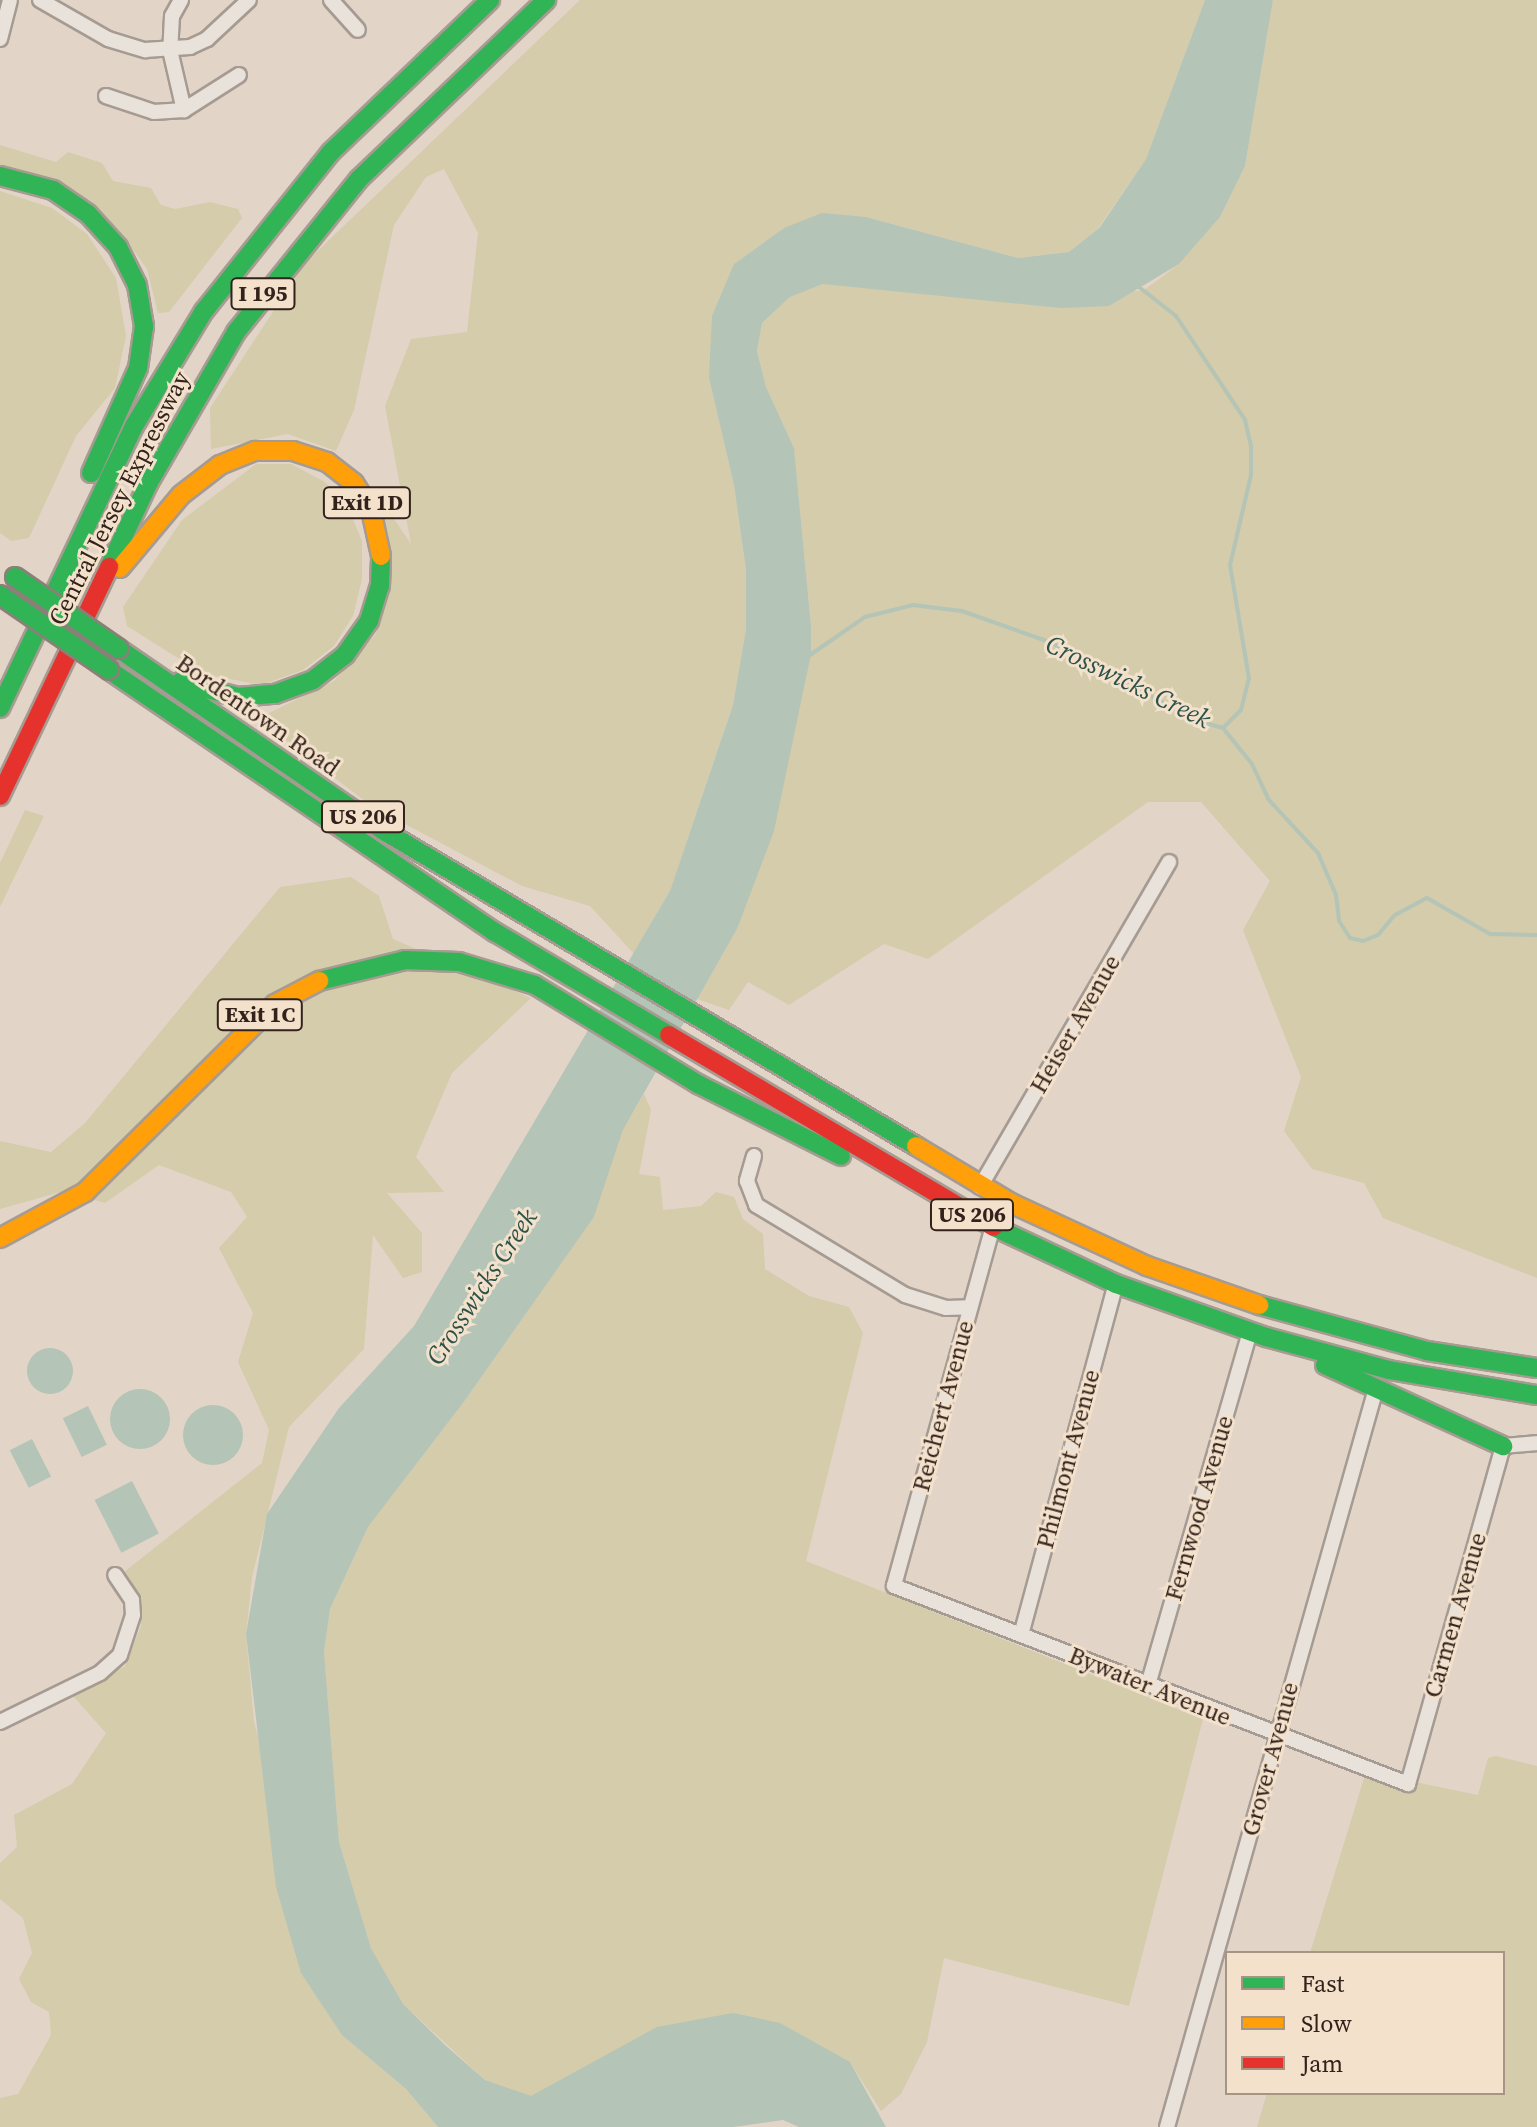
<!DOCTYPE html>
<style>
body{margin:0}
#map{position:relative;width:1537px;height:2127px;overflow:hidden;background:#e2d5c8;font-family:"Source Serif 4",serif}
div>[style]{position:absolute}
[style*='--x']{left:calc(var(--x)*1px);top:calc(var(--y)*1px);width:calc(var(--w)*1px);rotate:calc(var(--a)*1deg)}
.green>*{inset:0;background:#d4ccaa}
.water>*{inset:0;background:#b4c4b6;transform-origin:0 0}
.round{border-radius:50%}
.stream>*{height:4px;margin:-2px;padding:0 2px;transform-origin:2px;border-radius:2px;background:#b4c4b6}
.roads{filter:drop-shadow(2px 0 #a69b92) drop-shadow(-2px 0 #a69b92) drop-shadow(0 2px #a69b92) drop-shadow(0 -2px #a69b92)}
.street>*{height:14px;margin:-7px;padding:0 7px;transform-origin:7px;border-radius:7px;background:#e9e2da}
.fast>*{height:18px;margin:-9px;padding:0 9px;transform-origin:9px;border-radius:9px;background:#30b455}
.slow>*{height:18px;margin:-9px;padding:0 9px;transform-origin:9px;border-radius:9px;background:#ff9f0a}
.jam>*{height:18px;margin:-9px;padding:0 9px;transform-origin:9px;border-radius:9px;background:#e5322d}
.bridges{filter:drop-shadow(2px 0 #8b8079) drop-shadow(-2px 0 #8b8079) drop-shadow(0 2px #8b8079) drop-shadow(0 -2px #8b8079)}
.fast-bridge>*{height:18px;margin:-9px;padding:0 9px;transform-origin:9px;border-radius:9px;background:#30b455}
span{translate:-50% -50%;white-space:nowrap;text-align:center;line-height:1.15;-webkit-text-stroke:6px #f3e1cc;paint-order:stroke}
.shield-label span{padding:2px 6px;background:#f3e1cc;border:2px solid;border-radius:6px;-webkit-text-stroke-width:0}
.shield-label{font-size:22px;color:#32221b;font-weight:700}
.street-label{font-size:24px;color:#32221b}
.water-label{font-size:26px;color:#2b5248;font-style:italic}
.legend{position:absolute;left:1225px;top:1951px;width:280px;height:144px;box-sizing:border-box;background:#f3e1cc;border:2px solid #a69585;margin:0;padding:10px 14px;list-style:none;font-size:24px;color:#32221b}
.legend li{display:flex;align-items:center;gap:16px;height:40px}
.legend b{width:40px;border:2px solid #a69585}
</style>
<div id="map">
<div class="green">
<div style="clip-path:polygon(580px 0,1205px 0,1146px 159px,1099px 227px,1069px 252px,1018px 258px,866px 217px,784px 228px,734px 264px,709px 378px,734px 485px,746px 570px,746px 629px,733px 705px,670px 891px,634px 954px,590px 906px,522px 886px,373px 807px,257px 719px,334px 681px,375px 635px,391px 586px,388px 533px,373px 488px,411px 544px,385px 406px,411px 339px,467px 332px,478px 233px,444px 169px,426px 177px,394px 225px,354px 410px,336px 451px,288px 434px,211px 449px,210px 408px,305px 263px)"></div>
<div style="clip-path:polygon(1273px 0,1537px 0,1537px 1278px,1383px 1218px,1364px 1183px,1312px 1169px,1284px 1131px,1301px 1077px,1243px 930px,1270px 881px,1201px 802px,1148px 802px,928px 959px,884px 944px,789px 1005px,748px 982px,729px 1010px,697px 999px,737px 929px,811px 626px,794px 448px,766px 387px,757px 351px,762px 323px,790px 297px,823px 284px,1143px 291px,1179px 264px,1220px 217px,1245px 166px)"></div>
<div style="clip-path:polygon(0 145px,56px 162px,68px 152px,102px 163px,113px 181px,151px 188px,161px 205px,175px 209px,210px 202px,238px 209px,242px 218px,169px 312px,158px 313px,147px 269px,117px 228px,0 167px)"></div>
<div style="clip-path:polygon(0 191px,52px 208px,87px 234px,116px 278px,126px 336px,115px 388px,76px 436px,29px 538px,11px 541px,0 533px)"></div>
<div style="clip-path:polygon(256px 464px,291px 464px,325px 482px,348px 507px,362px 541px,362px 579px,353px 616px,334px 646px,303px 670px,261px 685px,209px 675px,173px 655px,127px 626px,123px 607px,182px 520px)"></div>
<div style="clip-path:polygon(25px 810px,44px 816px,0 907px,0 863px)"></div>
<div style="clip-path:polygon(351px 877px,379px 896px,393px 939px,531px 998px,452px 1073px,416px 1157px,444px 1192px,387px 1193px,422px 1233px,422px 1272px,403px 1278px,373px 1235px,364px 1349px,289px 1427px,252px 1577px,246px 1634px,254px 1722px,342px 2035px,406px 2089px,438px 2127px,0 2127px,0 2098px,18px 2094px,51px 2035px,49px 2012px,31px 2002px,19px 1979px,32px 1953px,23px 1918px,0 1899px,0 1863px,17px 1847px,14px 1815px,72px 1784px,106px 1733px,72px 1695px,125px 1666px,141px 1626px,138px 1597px,124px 1572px,262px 1463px,269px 1430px,238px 1362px,253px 1313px,219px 1248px,247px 1217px,231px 1192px,159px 1165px,105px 1203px,64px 1191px,0 1209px,0 1141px,51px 1152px,85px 1123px,280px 887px)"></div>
<div style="clip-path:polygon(644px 1094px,651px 1110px,639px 1174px,660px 1177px,663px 1210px,701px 1206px,716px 1192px,734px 1197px,743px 1219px,763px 1234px,765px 1269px,809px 1296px,849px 1307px,863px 1333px,806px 1561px,1203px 1719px,1129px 2006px,944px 1958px,927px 2042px,901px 2094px,881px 2111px,850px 2062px,558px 2083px,531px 2097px,485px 2080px,403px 2004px,371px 1948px,339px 1842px,324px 1652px,330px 1609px,368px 1527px,463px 1403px,594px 1217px,623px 1130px)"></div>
<div style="clip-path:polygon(1496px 1756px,1537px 1766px,1537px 2127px,1257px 2127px,1267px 2093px,1503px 2093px,1503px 1953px,1310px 1953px,1366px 1772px,1478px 1795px,1488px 1758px)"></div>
</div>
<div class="water">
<div style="clip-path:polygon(1205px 0,1273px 0,1245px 166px,1220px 217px,1179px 264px,1109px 306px,1061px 308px,823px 284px,790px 297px,762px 323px,757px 351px,766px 387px,794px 448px,811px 626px,811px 654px,774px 831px,737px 929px,623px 1130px,594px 1217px,463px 1403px,368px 1527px,330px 1609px,324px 1652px,339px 1842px,371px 1948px,403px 2004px,445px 2045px,485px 2080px,531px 2096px,657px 2027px,733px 2013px,780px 2023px,850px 2062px,886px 2127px,799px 2127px,783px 2120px,733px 2127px,438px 2127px,406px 2089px,342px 2035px,301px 1973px,276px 1887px,246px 1634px,267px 1514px,339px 1408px,414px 1326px,670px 891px,733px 705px,746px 629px,746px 570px,734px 485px,709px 378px,712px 316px,734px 264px,784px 228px,822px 213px,866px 217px,1018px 258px,1069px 252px,1100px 227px,1146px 159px)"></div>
<div class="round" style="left:27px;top:1348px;width:46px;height:46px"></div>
<div class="round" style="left:110px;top:1389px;width:60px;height:60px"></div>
<div class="round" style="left:183px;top:1405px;width:60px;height:60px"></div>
<div style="left:88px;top:1406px;width:43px;height:28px;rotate:64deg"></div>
<div style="left:32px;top:1439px;width:42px;height:25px;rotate:63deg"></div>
<div style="left:132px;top:1481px;width:59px;height:42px;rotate:63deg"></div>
</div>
<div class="stream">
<div style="--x:1139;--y:287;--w:47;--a:38.1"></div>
<div style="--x:1176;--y:316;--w:125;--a:56.4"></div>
<div style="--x:1245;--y:420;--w:27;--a:77"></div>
<div style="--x:1251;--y:446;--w:29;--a:90"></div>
<div style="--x:1251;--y:475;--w:92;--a:103.1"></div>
<div style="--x:1230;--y:565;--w:115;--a:80.5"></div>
<div style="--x:1249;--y:678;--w:33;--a:104"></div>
<div style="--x:1241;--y:710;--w:25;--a:135"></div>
<div style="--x:810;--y:655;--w:67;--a:-34.6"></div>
<div style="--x:865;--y:617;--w:49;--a:-14"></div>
<div style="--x:913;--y:605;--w:49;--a:7"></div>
<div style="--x:962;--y:611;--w:96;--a:19.6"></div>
<div style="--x:1052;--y:643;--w:162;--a:28.3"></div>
<div style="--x:1195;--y:720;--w:29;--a:16"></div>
<div style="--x:1223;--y:728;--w:46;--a:51.1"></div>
<div style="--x:1252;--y:764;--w:38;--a:65"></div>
<div style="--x:1268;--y:799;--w:74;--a:47.2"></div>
<div style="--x:1318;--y:853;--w:46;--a:66.8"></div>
<div style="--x:1336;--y:895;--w:26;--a:83"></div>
<div style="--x:1339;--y:921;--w:20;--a:57"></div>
<div style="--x:1350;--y:938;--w:13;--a:13"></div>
<div style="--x:1363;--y:941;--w:16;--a:-22"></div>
<div style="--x:1378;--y:935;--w:26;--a:-50"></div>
<div style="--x:1395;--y:915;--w:36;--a:-28"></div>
<div style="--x:1427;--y:898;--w:73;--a:29.7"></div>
<div style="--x:1490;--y:934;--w:47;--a:1.2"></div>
</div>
<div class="roads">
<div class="street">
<div style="--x:40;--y:0;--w:78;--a:29.8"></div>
<div style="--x:108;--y:39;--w:39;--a:17"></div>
<div style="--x:145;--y:50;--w:45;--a:-3.8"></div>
<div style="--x:190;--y:47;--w:19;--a:-25"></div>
<div style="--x:207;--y:39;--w:57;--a:-42.9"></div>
<div style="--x:181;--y:0;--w:18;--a:119"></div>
<div style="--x:172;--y:16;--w:34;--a:93"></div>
<div style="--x:170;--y:50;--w:62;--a:76.9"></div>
<div style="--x:331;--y:0;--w:40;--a:48"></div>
<div style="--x:0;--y:39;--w:40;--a:-75.6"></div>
<div style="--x:106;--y:96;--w:51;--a:18.4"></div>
<div style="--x:154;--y:112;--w:30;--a:-4"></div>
<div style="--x:184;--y:110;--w:65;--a:-32.5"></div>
<div style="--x:754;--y:1156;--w:26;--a:106"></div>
<div style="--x:747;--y:1181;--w:26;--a:69"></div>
<div style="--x:756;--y:1205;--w:174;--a:31.1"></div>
<div style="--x:905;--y:1295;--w:43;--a:17.6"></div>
<div style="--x:946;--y:1308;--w:24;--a:-2"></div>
<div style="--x:980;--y:1187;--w:376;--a:-59.8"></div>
<div style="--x:993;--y:1226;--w:373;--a:105.4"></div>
<div style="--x:894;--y:1586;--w:551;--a:21.07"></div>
<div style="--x:1408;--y:1784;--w:351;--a:-74.3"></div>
<div style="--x:1503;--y:1446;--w:34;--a:-5"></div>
<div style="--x:1021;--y:1635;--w:364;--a:-74.9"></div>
<div style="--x:1148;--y:1685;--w:367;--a:-73.9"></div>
<div style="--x:0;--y:1722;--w:111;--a:-26.1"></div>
<div style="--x:100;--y:1673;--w:27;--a:-42"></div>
<div style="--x:120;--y:1655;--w:42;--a:-72"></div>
<div style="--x:133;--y:1615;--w:15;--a:-94"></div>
<div style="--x:132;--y:1600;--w:30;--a:-124"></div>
<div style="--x:1167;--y:2127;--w:764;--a:-74.2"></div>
</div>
<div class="fast">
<div style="--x:0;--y:176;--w:55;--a:14.8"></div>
<div style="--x:53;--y:190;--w:42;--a:34.4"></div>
<div style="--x:88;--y:214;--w:45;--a:47.7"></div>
<div style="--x:118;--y:247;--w:42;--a:63.4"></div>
<div style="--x:137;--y:285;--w:42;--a:80.3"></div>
<div style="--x:144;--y:326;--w:42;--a:98.1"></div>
<div style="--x:138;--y:368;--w:115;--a:114.1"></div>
<div style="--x:109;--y:567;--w:92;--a:-64.8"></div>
<div style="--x:148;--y:484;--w:176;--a:-59.9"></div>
<div style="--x:236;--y:332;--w:196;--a:-51.2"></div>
<div style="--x:359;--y:179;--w:259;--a:-43.7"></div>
<div style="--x:119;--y:649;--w:321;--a:34.5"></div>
<div style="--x:384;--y:831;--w:618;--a:30.63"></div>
<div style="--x:109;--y:670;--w:467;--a:34.2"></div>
<div style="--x:495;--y:932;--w:202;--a:30.6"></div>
<div style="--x:180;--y:682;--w:60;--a:14.5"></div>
<div style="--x:238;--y:697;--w:37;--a:-5"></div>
<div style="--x:275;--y:694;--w:40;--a:-20.2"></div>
<div style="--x:313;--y:680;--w:41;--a:-38"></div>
<div style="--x:345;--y:655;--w:42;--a:-54.8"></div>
<div style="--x:369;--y:621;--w:37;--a:-73"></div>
<div style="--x:380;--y:586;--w:30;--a:-88"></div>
<div style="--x:0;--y:708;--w:312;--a:-64.6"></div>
<div style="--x:134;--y:426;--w:135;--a:-58.7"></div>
<div style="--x:204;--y:311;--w:203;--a:-51.4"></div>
<div style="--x:331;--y:152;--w:220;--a:-43.7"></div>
<div style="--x:319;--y:981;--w:89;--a:-13.7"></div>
<div style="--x:405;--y:960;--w:54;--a:2.1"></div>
<div style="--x:459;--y:962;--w:79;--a:16.8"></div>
<div style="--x:535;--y:985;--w:191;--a:31.3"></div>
<div style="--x:698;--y:1084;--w:160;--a:26.7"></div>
<div style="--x:994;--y:1227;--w:135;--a:25"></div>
<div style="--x:1116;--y:1284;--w:159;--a:19.5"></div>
<div style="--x:1266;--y:1337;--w:127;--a:15"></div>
<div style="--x:1389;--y:1370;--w:150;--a:9.6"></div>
<div style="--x:1259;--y:1305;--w:174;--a:15.3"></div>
<div style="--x:1427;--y:1351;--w:111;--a:8.8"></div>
<div style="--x:1325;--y:1365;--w:196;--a:24.5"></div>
</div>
<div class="slow">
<div style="--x:120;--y:568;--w:95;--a:-50.1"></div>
<div style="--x:181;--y:495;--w:49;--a:-37.6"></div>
<div style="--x:220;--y:465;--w:38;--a:-22"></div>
<div style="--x:255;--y:451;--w:38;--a:0"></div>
<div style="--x:293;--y:451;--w:36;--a:18"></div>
<div style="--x:327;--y:462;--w:34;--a:38"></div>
<div style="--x:354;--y:483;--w:32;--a:58"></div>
<div style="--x:371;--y:510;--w:47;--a:77.7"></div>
<div style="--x:916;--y:1146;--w:113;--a:30.9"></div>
<div style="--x:1013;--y:1204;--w:148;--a:24.8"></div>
<div style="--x:1147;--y:1266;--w:119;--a:19.2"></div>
<div style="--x:0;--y:1238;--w:97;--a:-28.4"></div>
<div style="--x:85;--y:1192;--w:267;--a:-44.7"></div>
<div style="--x:275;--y:1004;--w:50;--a:-27.6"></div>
</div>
<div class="jam">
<div style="--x:0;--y:796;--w:254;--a:-64.5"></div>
<div style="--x:669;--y:1035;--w:377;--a:30.6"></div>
</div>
</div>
<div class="bridges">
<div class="fast-bridge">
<div style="--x:15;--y:577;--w:126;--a:34.7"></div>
<div style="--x:0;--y:595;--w:132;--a:34.5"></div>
</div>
</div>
<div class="shield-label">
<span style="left:263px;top:294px">I 195</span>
<span style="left:367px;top:503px">Exit 1D</span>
<span style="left:363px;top:817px">US 206</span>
<span style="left:260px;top:1015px">Exit 1C</span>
<span style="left:972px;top:1215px">US 206</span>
</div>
<div class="street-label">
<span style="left:119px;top:498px;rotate:-63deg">Central Jersey Expressway</span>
<span style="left:258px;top:715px;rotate:35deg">Bordentown Road</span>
<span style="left:1075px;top:1024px;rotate:-60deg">Heiser Avenue</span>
<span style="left:943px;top:1406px;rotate:-75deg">Reichert Avenue</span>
<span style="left:1068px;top:1459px;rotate:-75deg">Philmont Avenue</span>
<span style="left:1199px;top:1508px;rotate:-74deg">Fernwood Avenue</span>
<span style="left:1455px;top:1615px;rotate:-74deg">Carmen Avenue</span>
<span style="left:1150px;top:1686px;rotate:22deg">Bywater Avenue</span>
<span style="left:1270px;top:1759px;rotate:-75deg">Grover Avenue</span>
</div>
<div class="water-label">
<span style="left:1128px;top:682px;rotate:26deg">Crosswicks Creek</span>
<span style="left:482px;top:1287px;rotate:-57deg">Crosswicks Creek</span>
</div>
<ul class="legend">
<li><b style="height:10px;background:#30b455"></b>Fast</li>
<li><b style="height:10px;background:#ff9f0a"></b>Slow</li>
<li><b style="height:10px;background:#e5322d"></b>Jam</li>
</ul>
</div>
